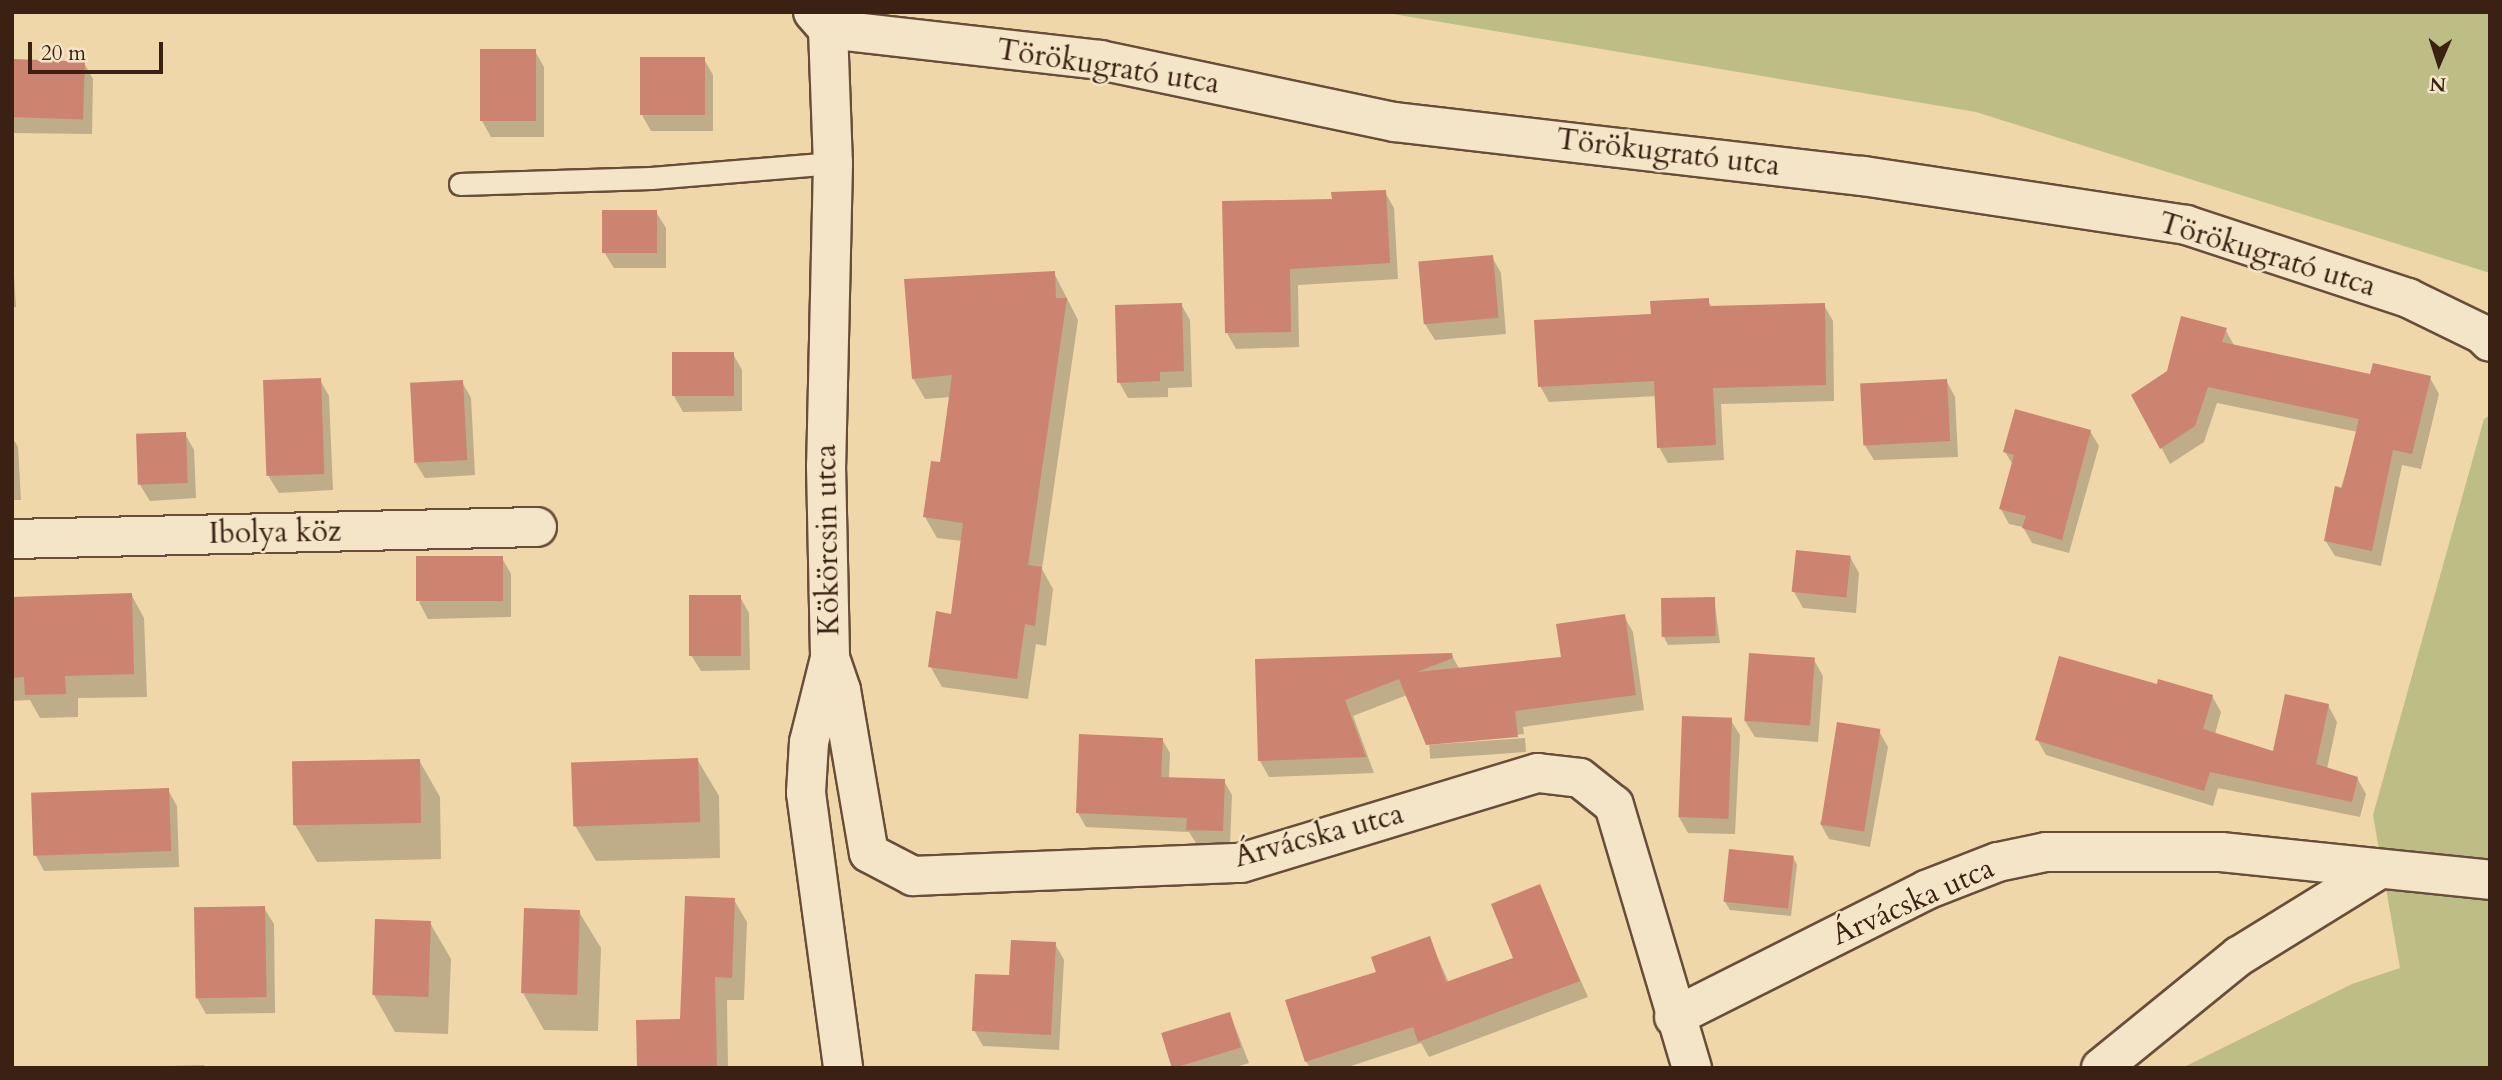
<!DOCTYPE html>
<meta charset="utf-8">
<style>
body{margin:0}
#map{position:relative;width:2502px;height:1080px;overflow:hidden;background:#efd7aa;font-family:Cardo,serif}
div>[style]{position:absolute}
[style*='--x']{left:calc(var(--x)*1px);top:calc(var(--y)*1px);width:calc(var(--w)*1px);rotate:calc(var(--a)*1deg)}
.green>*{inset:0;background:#bdbd86}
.shadow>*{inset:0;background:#0003;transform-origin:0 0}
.building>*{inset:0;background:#cc836f;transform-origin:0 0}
.roads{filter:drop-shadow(2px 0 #684e3a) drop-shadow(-2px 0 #684e3a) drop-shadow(0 2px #684e3a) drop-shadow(0 -2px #684e3a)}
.lane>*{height:21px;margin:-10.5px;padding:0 10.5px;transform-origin:10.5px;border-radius:10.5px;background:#f5e5c8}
.street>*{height:38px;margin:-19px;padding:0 19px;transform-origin:19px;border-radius:19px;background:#f5e5c8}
span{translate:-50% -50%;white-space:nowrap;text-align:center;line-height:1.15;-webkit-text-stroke:5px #f5e5c8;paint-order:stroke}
.street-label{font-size:30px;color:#3b2114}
.frame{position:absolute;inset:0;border:14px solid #3b2114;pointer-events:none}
.north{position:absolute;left:2404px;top:28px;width:70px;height:70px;-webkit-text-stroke:5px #f5e5c8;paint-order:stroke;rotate:183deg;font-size:19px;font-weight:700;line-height:28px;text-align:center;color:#3b2114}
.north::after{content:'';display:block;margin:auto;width:24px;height:32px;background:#3b2114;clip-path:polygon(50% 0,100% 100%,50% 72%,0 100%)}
.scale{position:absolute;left:28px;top:42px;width:135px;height:32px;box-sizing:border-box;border:4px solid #3b2114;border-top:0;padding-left:9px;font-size:21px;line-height:24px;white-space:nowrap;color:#3b2114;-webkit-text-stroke:5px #f5e5c8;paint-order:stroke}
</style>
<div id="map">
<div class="green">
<div style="clip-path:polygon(1381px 12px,2490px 12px,2490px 273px,1976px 112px)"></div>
<div style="clip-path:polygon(2490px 415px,2490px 1068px,2182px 1068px,2352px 984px,2400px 968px,2373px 815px,2484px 419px)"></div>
</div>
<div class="shadow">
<div style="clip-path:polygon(535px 51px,544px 67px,544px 137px,491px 137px,482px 121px)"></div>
<div style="clip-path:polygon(704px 59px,713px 75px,713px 131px,651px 131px,642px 115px)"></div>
<div style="clip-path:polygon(12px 61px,84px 63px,93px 79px,92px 134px,12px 133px)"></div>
<div style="clip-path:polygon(1385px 192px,1394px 208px,1398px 279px,1298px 285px,1299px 347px,1236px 349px,1227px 333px,1334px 201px)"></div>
<div style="clip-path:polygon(656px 212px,666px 228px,666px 268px,614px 268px,604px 252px)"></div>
<div style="clip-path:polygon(12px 246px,16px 307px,12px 307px)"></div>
<div style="clip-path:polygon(1492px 257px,1501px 273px,1506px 334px,1435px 340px,1425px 324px)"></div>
<div style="clip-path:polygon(1054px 273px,1078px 320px,1042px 569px,1053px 589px,1046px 646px,1036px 644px,1028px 699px,942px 687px,930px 666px,953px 616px,962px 541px,937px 538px,925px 517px,941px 464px,951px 397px,925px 399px,913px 378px)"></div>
<div style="clip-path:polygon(1708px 300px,1712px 308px,1824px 305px,1833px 321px,1834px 401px,1721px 404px,1724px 460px,1668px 463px,1659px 447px,1657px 396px,1549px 402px,1540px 386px,1653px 316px)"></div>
<div style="clip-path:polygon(1181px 304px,1190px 320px,1192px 387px,1168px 388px,1168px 397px,1128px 398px,1119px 382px)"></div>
<div style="clip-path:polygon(2225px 329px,2235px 347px,2371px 376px,2430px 378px,2439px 394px,2421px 469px,2402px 465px,2381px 566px,2335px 556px,2325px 540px,2358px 432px,2217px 403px,2204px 442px,2170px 464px,2134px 396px)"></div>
<div style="clip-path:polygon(733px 354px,742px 370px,742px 411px,683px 412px,674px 396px)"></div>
<div style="clip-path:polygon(320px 380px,329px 396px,333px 490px,279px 493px,269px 477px)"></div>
<div style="clip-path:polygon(1946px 380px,1955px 397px,1958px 457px,1874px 460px,1864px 444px)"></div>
<div style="clip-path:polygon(462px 382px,471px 398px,475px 475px,425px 478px,415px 462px)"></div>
<div style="clip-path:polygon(2090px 431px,2099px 446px,2069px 553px,2032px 543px,2023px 527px,2009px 524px,2001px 509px,2013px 465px,2005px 452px)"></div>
<div style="clip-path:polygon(185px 434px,194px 450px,196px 498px,150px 501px,140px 485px)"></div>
<div style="clip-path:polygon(12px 437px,18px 447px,21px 500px,12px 500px)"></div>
<div style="clip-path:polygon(1850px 557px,1859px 573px,1856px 613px,1803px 608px,1794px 592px)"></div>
<div style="clip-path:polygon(502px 558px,511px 574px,511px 617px,428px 619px,419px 602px)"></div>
<div style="clip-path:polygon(131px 594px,144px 618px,147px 697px,78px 698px,78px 717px,40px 718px,30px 700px,12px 701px,12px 599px)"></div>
<div style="clip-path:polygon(740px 597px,749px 613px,750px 670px,701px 671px,691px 655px)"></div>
<div style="clip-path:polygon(1714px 598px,1720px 643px,1668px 645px,1664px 637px)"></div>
<div style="clip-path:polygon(1624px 616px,1633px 632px,1644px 710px,1523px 727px,1524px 734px,1427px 743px,1407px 695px,1353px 716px,1374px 773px,1269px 777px,1260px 761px,1257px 661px,1451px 654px,1460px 670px,1563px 659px)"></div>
<div style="clip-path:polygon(1814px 660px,1823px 676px,1818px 742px,1755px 737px,1745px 721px)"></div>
<div style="clip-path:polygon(2158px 687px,2212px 696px,2221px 712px,2215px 734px,2275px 753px,2328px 705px,2337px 722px,2327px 769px,2357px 778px,2366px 794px,2360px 817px,2218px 788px,2213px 806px,2046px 755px,2037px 739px)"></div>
<div style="clip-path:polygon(1730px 719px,1740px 735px,1735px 834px,1688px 833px,1679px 817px)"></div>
<div style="clip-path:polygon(1879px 731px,1888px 747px,1870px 847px,1829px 839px,1820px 823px)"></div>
<div style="left:1525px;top:738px;width:14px;height:96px;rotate:86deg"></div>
<div style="clip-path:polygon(1162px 739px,1170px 753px,1169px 779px,1224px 781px,1232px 795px,1230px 845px,1196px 843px,1189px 832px,1086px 827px,1078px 813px)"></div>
<div style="clip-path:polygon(697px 759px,719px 796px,720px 858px,596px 861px,574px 824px)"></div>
<div style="clip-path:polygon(419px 760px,440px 797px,441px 859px,317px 862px,295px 825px)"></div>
<div style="clip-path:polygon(168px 790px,177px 806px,179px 867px,44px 871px,35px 854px)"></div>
<div style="clip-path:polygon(1793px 857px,1797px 865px,1791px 916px,1730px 910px,1725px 902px)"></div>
<div style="clip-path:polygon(1539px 887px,1588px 997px,1429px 1057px,1421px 1043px,1345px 1068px,1310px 1068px,1306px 1061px,1379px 973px,1429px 938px,1449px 983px,1515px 959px)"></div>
<div style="clip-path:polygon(734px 900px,747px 922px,744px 1000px,727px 1000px,728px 1068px,639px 1068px,681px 1020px)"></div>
<div style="clip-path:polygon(264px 908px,274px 924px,275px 1013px,206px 1014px,197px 998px)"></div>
<div style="clip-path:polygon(579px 912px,601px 948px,598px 1031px,544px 1030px,523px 993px)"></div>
<div style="clip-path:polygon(430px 923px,451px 959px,448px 1034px,395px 1032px,374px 995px)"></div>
<div style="clip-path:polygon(1055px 944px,1064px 960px,1059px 1050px,983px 1046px,974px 1030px)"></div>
<div style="clip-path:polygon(1230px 1014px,1249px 1063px,1233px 1068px,1173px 1068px,1163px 1035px)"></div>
<div style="clip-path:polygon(204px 1065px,206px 1068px,116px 1068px,116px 1067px)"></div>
</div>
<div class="building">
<div style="left:480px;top:49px;width:56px;height:72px"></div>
<div style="left:705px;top:57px;width:58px;height:65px;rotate:90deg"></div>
<div style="left:12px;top:59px;width:73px;height:58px;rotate:2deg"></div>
<div style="clip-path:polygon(1386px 190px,1390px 263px,1290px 269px,1291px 332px,1225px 333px,1222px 201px,1332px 199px,1331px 192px)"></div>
<div style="left:602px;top:210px;width:55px;height:43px"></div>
<div style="left:1493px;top:255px;width:63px;height:75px;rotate:85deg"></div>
<div style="clip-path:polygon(1055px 271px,1056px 298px,1067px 298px,1028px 565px,1042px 567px,1035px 626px,1025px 624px,1017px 679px,928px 667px,936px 611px,951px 614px,963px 523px,923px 517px,931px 461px,940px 462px,952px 375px,912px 379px,904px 279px)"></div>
<div style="clip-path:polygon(1709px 298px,1709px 306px,1825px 303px,1826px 385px,1713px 388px,1716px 445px,1657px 448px,1654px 381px,1538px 387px,1534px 320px,1651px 314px,1650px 301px)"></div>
<div style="clip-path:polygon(1182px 303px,1184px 371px,1160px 372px,1160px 381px,1117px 383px,1115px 305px)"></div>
<div style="clip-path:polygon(2181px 316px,2227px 328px,2222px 342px,2370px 374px,2373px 363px,2431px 376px,2412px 454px,2393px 450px,2372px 551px,2324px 541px,2335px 486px,2342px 488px,2359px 419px,2208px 387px,2195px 426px,2160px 449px,2131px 395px,2167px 371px)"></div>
<div style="left:672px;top:352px;width:62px;height:44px"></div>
<div style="left:321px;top:378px;width:96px;height:58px;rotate:88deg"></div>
<div style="left:1947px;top:379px;width:62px;height:87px;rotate:87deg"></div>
<div style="left:463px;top:380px;width:80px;height:53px;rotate:87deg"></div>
<div style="clip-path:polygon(2015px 409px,2091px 430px,2062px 540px,2022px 528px,2026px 516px,1999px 509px,2014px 455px,2003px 452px)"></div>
<div style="left:186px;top:432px;width:51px;height:50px;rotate:88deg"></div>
<div style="left:1796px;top:550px;width:55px;height:42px;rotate:6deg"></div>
<div style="left:503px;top:556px;width:45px;height:87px;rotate:90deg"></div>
<div style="clip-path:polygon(132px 593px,134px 674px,65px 676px,66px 694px,25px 695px,24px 677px,12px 678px,12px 597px)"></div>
<div style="left:689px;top:595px;width:52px;height:61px"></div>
<div style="left:1715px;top:597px;width:39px;height:54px;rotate:89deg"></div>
<div style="clip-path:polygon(1625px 614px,1636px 695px,1515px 711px,1518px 737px,1426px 745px,1399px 679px,1345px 700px,1366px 757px,1258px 761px,1255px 659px,1452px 653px,1453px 658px,1417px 672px,1561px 657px,1556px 624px)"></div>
<div style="left:1749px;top:653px;width:66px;height:68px;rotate:4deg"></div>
<div style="clip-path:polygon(2059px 656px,2157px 684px,2158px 679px,2213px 695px,2203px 729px,2273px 751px,2285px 694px,2329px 704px,2316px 764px,2358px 777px,2352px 802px,2210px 772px,2204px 791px,2035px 740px)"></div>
<div style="left:1682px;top:716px;width:50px;height:101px;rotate:2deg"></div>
<div style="left:1837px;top:722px;width:44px;height:104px;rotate:9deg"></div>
<div style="clip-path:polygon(1079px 734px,1163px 738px,1161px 777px,1225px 779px,1223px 831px,1186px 830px,1187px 818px,1076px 813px)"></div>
<div style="left:698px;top:758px;width:64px;height:127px;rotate:88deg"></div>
<div style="left:420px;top:759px;width:64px;height:128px;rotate:89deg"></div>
<div style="left:169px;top:788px;width:63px;height:138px;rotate:88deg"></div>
<div style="left:1729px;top:849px;width:65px;height:53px;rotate:6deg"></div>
<div style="clip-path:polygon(1540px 884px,1580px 981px,1418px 1042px,1413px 1027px,1305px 1062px,1285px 1000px,1376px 972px,1371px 957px,1430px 936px,1446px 982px,1513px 958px,1491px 904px)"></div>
<div style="clip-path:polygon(685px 896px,735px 898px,732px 978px,715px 977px,717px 1068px,637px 1068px,636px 1020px,680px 1019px)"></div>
<div style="left:265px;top:906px;width:91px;height:71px;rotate:89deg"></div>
<div style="left:524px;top:908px;width:56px;height:85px;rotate:2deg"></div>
<div style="left:375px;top:919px;width:56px;height:76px;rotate:2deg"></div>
<div style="clip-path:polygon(1011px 940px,1056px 942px,1051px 1035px,972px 1031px,975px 974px,1009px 975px)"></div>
<div style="left:1230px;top:1012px;width:37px;height:72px;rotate:73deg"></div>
</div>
<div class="roads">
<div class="lane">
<div style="--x:460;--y:184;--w:191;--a:-1.8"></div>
<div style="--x:651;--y:178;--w:183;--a:-4.7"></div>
</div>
<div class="street">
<div style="--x:813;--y:12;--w:23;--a:49"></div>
<div style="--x:828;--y:29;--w:134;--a:87.9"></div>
<div style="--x:833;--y:163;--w:302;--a:91.3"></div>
<div style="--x:826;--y:465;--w:193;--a:88.8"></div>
<div style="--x:830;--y:658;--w:87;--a:104"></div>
<div style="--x:809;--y:742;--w:51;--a:93.4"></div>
<div style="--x:806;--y:793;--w:277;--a:82.3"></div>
<div style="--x:828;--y:29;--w:274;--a:6.5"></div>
<div style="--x:1100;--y:60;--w:301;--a:11.9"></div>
<div style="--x:1395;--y:122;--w:471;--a:6.6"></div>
<div style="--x:1863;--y:176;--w:327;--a:8.6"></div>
<div style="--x:2186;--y:225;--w:234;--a:18.2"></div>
<div style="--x:2408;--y:298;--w:82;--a:25.9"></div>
<div style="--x:2482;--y:334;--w:11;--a:45"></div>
<div style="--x:12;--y:539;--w:525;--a:-1.31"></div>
<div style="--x:830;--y:658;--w:34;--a:71"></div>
<div style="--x:841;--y:690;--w:165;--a:80.3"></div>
<div style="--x:869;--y:853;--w:50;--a:27.6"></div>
<div style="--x:913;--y:876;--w:328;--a:-2.3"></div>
<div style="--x:1241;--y:863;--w:310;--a:-16.9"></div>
<div style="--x:1538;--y:773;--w:42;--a:6.8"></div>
<div style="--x:1580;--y:778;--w:43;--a:38.5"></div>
<div style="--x:1614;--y:805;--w:274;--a:73.5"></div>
<div style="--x:1674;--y:1017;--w:282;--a:-26.7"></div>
<div style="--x:1926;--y:890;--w:77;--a:-21.3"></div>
<div style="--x:1998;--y:862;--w:49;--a:-11.8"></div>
<div style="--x:2046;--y:852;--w:175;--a:0"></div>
<div style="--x:2221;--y:852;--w:270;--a:5.9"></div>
<div style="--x:2101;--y:1068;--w:178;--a:-39.1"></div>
<div style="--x:2239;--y:956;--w:163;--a:-31.7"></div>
</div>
</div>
<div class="street-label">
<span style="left:1108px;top:67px;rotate:9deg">Törökugrató utca</span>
<span style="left:1668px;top:153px;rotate:7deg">Törökugrató utca</span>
<span style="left:2267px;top:255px;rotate:17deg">Törökugrató utca</span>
<span style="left:275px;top:533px;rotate:-1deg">Ibolya köz</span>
<span style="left:828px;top:540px;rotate:-91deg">Kökörcsin utca</span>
<span style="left:1319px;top:836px;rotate:-15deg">Árvácska utca</span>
<span style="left:1913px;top:902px;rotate:-24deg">Árvácska utca</span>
</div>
<div class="frame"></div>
<div class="north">N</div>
<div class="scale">20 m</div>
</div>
